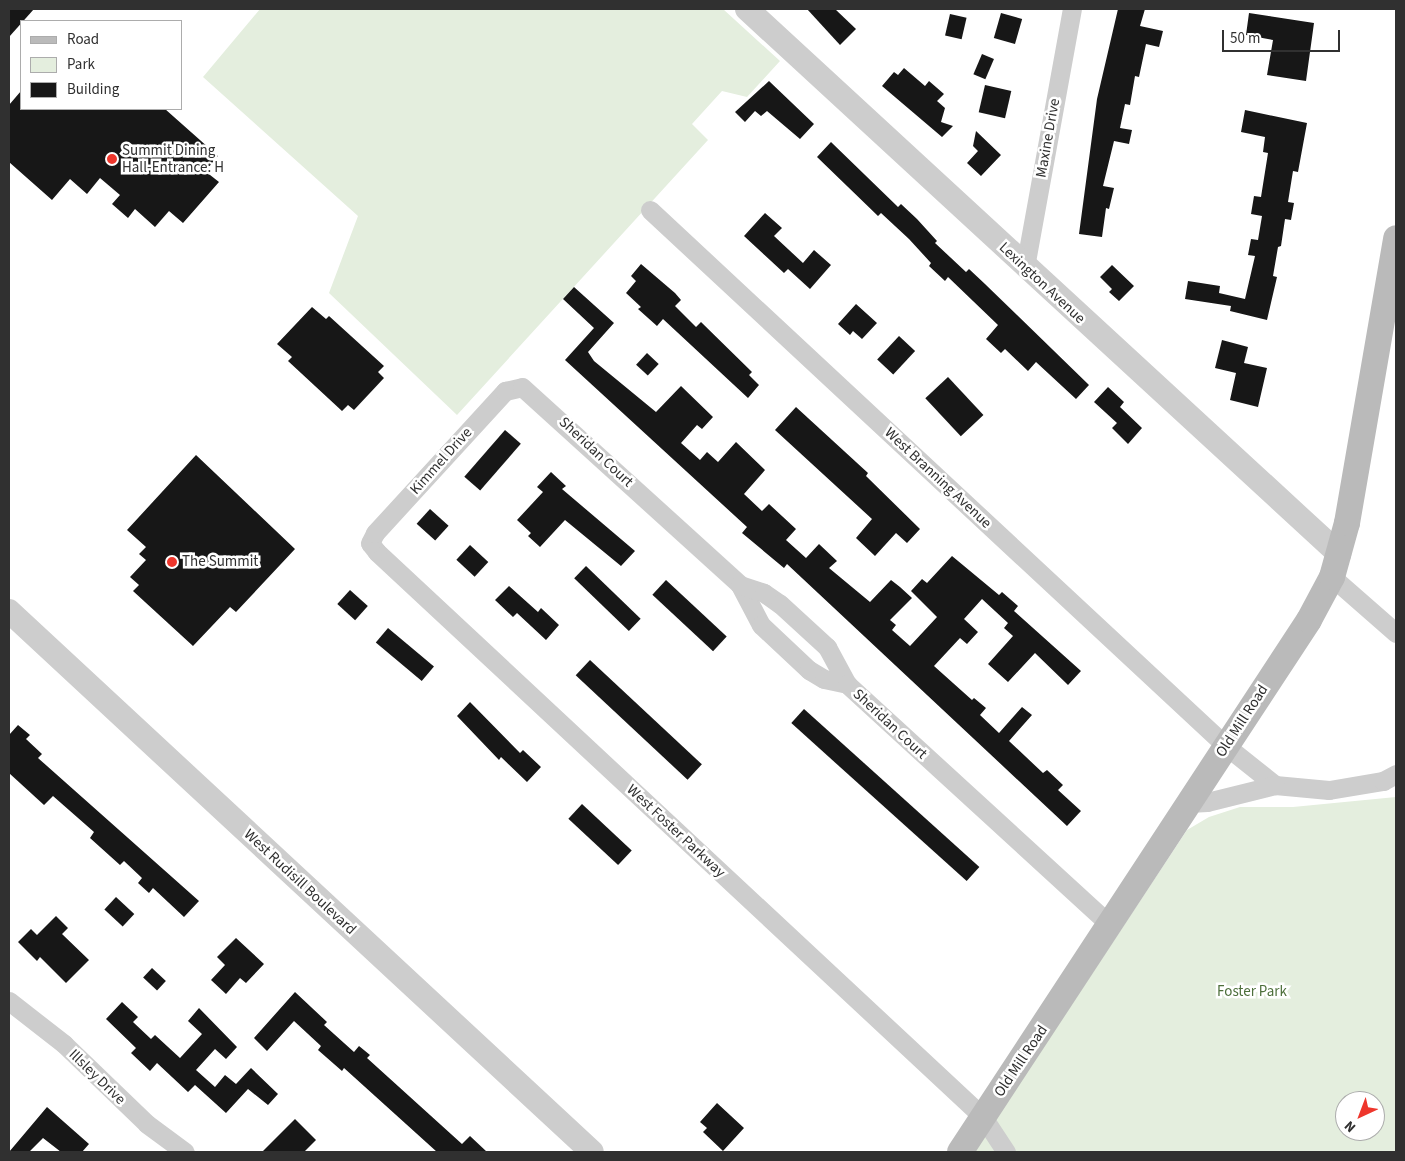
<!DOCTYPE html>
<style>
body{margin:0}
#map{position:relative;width:1405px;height:1161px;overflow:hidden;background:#fff;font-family:"Source Sans 3",sans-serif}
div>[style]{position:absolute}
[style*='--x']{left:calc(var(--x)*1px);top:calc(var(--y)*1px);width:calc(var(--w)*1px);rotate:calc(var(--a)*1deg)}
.green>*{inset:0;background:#e4eede}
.building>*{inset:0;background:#171717;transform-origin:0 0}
.minor>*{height:19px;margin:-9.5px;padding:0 9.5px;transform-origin:9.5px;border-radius:9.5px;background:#cdcdcd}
.tertiary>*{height:24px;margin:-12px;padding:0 12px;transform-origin:12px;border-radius:12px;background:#cdcdcd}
.secondary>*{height:26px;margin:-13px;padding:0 13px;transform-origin:13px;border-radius:13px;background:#bababa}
.dots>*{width:14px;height:14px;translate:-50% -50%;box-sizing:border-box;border:2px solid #fff;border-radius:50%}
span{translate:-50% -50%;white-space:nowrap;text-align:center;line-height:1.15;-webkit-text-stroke:5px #fff;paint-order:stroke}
.street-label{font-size:15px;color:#303030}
.poi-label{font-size:15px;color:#303030}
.left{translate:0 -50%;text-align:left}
.park-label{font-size:15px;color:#4d6f3b}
.frame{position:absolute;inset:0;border:10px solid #303030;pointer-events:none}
.legend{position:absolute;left:20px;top:20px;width:162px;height:90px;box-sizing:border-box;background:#fff;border:1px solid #acacac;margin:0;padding:6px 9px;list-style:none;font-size:15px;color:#303030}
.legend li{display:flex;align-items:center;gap:10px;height:25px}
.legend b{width:25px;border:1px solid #acacac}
.north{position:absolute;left:1335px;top:1091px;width:50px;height:50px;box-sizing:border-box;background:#fff;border:1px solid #acacac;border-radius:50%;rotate:223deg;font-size:14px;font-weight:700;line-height:20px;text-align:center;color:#303030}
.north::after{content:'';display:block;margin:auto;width:18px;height:22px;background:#ee362c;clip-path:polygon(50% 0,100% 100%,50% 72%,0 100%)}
.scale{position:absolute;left:1222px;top:30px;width:118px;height:22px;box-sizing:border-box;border:2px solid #303030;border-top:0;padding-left:6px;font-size:15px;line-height:18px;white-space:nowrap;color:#303030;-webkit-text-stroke:4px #fff;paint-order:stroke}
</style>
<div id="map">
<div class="green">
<div style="clip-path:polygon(260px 9px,723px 9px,780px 61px,747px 97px,722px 91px,692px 124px,708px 140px,457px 415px,329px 293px,358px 216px,203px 77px)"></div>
<div style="clip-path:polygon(evenodd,1396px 797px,1396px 1152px,974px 1152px,1187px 830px,1209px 817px,1240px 807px,1293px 807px,1396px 797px,1345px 1101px,1375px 1101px,1375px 1131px,1345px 1131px,1345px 1101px)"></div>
</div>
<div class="building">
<div style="clip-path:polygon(9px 9px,34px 9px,9px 37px)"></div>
<div style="clip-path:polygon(807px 9px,835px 9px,856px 29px,840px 45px)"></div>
<div style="clip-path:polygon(1118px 9px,1145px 9px,1140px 26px,1163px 31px,1159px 47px,1146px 44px,1139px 77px,1135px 76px,1130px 105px,1125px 104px,1120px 128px,1132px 130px,1129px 144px,1114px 141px,1103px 186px,1114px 188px,1109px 209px,1106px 208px,1102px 237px,1079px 234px,1097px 99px)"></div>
<div style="left:1001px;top:13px;width:22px;height:26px;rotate:16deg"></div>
<div style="clip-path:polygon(1249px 13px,1314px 23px,1306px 81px,1267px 75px,1273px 40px,1246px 35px)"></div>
<div style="left:950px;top:14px;width:17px;height:22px;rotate:13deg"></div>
<div style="left:982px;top:54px;width:13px;height:22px;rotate:23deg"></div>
<div style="clip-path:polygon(904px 68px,925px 86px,929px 81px,944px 94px,937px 101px,945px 108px,941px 122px,953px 126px,942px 137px,882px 86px,894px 72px,898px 75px)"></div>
<div style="clip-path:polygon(769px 81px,814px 124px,800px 139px,767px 111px,761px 116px,755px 111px,745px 122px,735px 112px)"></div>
<div style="left:985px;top:85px;width:27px;height:28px;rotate:13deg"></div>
<div style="clip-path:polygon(21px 91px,21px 109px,165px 109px,218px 156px,205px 171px,219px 182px,183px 223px,169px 211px,155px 227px,135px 209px,128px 218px,112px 204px,120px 195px,100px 178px,87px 194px,70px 179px,52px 200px,9px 162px,9px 105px)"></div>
<div style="clip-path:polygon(1245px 110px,1307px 123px,1298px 172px,1293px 171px,1288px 202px,1294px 203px,1291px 220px,1285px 219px,1281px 246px,1278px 247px,1273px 276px,1277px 277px,1267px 320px,1230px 311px,1231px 306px,1185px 299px,1188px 281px,1220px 286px,1219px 293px,1245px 299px,1255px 256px,1248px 255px,1251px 239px,1258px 240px,1262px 216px,1251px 214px,1254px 196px,1261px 197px,1268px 153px,1263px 152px,1265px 137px,1241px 132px)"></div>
<div style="clip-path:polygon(976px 131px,1001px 155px,981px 176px,967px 163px,978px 151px,973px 146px)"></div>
<div style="clip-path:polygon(831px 142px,898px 207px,901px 204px,917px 219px,937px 241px,935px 243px,966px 272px,969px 269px,985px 284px,1089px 385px,1076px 399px,1036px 362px,1028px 371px,1005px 349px,1001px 353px,986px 339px,998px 325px,948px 277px,945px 281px,929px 266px,931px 263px,909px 239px,881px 213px,878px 216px,817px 157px)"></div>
<div style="clip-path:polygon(765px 213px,782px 228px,774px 236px,803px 263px,814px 250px,831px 265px,810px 289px,788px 269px,784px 273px,744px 236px)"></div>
<div style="clip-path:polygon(641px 264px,675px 293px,681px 300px,675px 306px,696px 327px,701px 322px,752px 372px,749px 375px,759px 385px,748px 398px,663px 319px,657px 326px,638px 309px,641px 307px,626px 293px,636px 281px,631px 276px)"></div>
<div style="clip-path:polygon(1112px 265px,1134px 286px,1119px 301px,1109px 292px,1112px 289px,1100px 277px)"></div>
<div style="clip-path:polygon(574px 287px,614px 323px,588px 352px,594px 361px,656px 412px,681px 386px,713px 417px,702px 429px,697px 425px,681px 443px,700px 460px,707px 452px,718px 462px,736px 442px,765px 470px,744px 494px,762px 511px,769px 504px,796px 529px,786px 540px,806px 558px,819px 544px,837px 561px,829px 568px,870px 602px,891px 580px,900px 587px,912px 598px,890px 620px,896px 625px,892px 630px,910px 646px,937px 617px,911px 591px,922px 579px,927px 583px,952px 556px,999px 595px,1002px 592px,1018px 606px,1014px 611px,1081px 671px,1068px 685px,1035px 653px,1008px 682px,988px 664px,1013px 636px,1004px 628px,1008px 623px,982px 599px,964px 619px,978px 632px,967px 644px,960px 638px,934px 666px,972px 700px,974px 698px,986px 708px,980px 715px,999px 733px,1022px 707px,1032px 715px,1009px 741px,1043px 773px,1047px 770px,1063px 785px,1058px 790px,1081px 811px,1067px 826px,787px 564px,784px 568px,742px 533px,747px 527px,565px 360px,594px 328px,563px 299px)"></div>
<div style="clip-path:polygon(856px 304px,877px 323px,862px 339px,853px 331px,850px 335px,838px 324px)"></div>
<div style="clip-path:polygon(312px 307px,326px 319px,329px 316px,384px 366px,378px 372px,384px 378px,354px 410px,348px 405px,342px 411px,288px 361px,292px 357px,277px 344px)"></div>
<div style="left:899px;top:336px;width:22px;height:32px;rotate:43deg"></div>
<div style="clip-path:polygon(1222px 340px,1248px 347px,1244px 363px,1267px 368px,1258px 407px,1230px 400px,1236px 373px,1215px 368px)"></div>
<div style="left:647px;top:353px;width:16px;height:16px;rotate:43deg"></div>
<div style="left:948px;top:377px;width:52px;height:31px;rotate:47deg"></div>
<div style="clip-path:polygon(1108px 387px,1124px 402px,1120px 407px,1142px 428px,1128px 444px,1112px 428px,1117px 423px,1094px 402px)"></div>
<div style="clip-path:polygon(796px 407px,868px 473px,866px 476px,920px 529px,907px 543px,896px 533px,875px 556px,856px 538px,872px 519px,775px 430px)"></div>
<div style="left:505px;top:430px;width:21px;height:62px;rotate:41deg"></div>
<div style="clip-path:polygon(196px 455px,295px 549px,236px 612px,230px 607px,193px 646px,133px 591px,139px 585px,130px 577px,146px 560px,139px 554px,146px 547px,127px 530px)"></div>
<div style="clip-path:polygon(551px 472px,566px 486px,562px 489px,635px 551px,621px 566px,565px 520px,540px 547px,528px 536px,531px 533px,517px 520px,543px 492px,537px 487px)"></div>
<div style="left:430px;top:509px;width:25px;height:20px;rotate:42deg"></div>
<div style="left:470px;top:545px;width:25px;height:20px;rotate:43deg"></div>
<div style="left:586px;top:566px;width:76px;height:17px;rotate:44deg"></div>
<div style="left:666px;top:580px;width:83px;height:20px;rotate:43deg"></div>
<div style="clip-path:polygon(509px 586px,538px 612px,541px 608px,559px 625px,546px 640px,517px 613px,513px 617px,495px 600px)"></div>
<div style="left:350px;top:590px;width:24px;height:19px;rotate:42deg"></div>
<div style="left:388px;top:628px;width:60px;height:19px;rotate:40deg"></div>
<div style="left:590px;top:660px;width:153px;height:21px;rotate:43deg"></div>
<div style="clip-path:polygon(470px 702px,520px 753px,523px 750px,541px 767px,527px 782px,501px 757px,499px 760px,457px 716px)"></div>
<div style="left:804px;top:709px;width:236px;height:19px;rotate:42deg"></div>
<div style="clip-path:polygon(18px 725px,30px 735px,26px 739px,42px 754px,38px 758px,199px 901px,184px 917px,153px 888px,149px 893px,138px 883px,142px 878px,124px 861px,120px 865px,90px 838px,94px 832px,53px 796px,44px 805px,9px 773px,9px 735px)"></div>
<div style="left:582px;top:804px;width:68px;height:20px;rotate:43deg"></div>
<div style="left:116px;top:897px;width:25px;height:17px;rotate:43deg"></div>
<div style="clip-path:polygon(56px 916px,68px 928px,62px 934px,89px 960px,66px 983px,40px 957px,37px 961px,18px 942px,31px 929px,37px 935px)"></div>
<div style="clip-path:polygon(236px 938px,264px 964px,246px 983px,240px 978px,226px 994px,211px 980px,225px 965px,217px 957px)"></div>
<div style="left:152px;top:968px;width:19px;height:13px;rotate:43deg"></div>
<div style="clip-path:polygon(295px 992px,327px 1022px,324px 1025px,354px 1052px,359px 1046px,370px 1055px,367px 1058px,462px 1144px,470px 1136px,487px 1152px,437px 1152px,344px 1068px,342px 1071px,318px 1050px,321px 1046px,294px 1021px,267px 1051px,254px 1038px)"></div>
<div style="clip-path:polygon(122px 1002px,138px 1017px,133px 1022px,151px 1039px,155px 1035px,180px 1058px,202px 1034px,188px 1021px,199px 1008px,237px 1047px,226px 1059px,215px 1049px,196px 1070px,215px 1087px,225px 1075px,236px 1084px,251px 1068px,278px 1094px,268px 1105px,248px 1089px,226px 1113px,195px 1085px,188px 1092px,157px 1063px,150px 1071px,131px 1053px,136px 1048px,106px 1019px)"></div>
<div style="clip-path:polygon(717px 1103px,744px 1128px,723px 1151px,703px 1132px,707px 1128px,700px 1122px)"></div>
<div style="clip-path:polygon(47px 1107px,89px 1144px,82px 1152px,61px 1152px,43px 1138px,29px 1152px,9px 1152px)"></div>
<div style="clip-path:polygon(295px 1119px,316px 1140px,304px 1152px,262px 1152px)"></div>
</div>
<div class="minor">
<div style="--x:650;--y:210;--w:787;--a:42.94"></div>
<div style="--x:1226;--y:746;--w:63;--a:38.5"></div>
<div style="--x:1275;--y:785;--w:54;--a:5.3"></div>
<div style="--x:1329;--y:790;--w:55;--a:-9.5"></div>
<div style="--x:1383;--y:781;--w:15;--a:-28"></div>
<div style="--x:1025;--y:267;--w:262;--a:-79.7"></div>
<div style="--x:1332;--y:577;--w:85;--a:41.2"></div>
<div style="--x:740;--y:585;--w:45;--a:62.3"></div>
<div style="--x:761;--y:625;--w:66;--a:43.2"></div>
<div style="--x:809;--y:670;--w:17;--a:31"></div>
<div style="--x:824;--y:679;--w:24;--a:12"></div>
<div style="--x:1189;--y:803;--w:18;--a:-3"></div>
<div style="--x:1207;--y:802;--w:70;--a:-14"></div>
<div style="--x:9;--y:1001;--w:70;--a:38"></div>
<div style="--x:64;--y:1044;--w:115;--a:43.9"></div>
<div style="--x:147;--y:1124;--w:47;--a:36.4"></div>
<div style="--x:1006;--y:1152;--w:42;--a:-123.3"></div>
<div style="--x:983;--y:1117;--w:829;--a:-137.01"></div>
<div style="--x:377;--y:552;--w:11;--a:-128"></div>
<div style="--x:370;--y:543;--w:11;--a:-63"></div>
<div style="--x:375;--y:533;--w:193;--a:-47.5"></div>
<div style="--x:505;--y:391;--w:17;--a:-13"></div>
<div style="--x:522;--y:387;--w:294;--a:42.2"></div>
<div style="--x:740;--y:585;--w:25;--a:18"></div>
<div style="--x:764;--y:593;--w:19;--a:35"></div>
<div style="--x:780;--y:604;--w:64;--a:42.5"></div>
<div style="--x:827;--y:647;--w:42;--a:61.6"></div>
<div style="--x:847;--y:684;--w:358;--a:42.5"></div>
</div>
<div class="tertiary">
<div style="--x:747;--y:9;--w:805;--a:42.63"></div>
<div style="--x:9;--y:611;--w:795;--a:42.86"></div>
</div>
<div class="secondary">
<div style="--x:960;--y:1152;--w:636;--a:-56.73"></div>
<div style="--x:1309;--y:620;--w:49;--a:-61.9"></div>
<div style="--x:1332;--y:577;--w:56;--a:-74.5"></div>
<div style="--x:1347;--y:523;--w:289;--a:-80.2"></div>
</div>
<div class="dots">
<div style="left:112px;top:159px;background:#ee362c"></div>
<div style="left:172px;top:562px;background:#ee362c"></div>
</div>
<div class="street-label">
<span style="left:1048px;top:138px;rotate:-80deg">Maxine Drive</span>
<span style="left:1042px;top:283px;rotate:43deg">Lexington Avenue</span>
<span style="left:596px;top:452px;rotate:43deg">Sheridan Court</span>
<span style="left:441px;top:461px;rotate:-48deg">Kimmel Drive</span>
<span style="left:938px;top:478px;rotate:43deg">West Branning Avenue</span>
<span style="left:1242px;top:721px;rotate:-57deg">Old Mill Road</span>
<span style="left:890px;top:724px;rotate:43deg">Sheridan Court</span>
<span style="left:676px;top:831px;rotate:43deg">West Foster Parkway</span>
<span style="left:300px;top:882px;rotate:43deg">West Rudisill Boulevard</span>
<span style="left:1021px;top:1061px;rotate:-56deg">Old Mill Road</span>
<span style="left:97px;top:1077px;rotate:44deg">Illsley Drive</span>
</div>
<div class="poi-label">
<span class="left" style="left:122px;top:159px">Summit Dining<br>Hall-Entrance: H</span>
<span class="left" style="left:182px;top:562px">The Summit</span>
</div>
<div class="park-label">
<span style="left:1252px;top:992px">Foster Park</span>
</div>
<div class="frame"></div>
<ul class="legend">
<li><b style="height:6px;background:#bababa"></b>Road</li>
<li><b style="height:14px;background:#e4eede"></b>Park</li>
<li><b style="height:14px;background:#171717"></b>Building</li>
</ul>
<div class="north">N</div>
<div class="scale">50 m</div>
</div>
